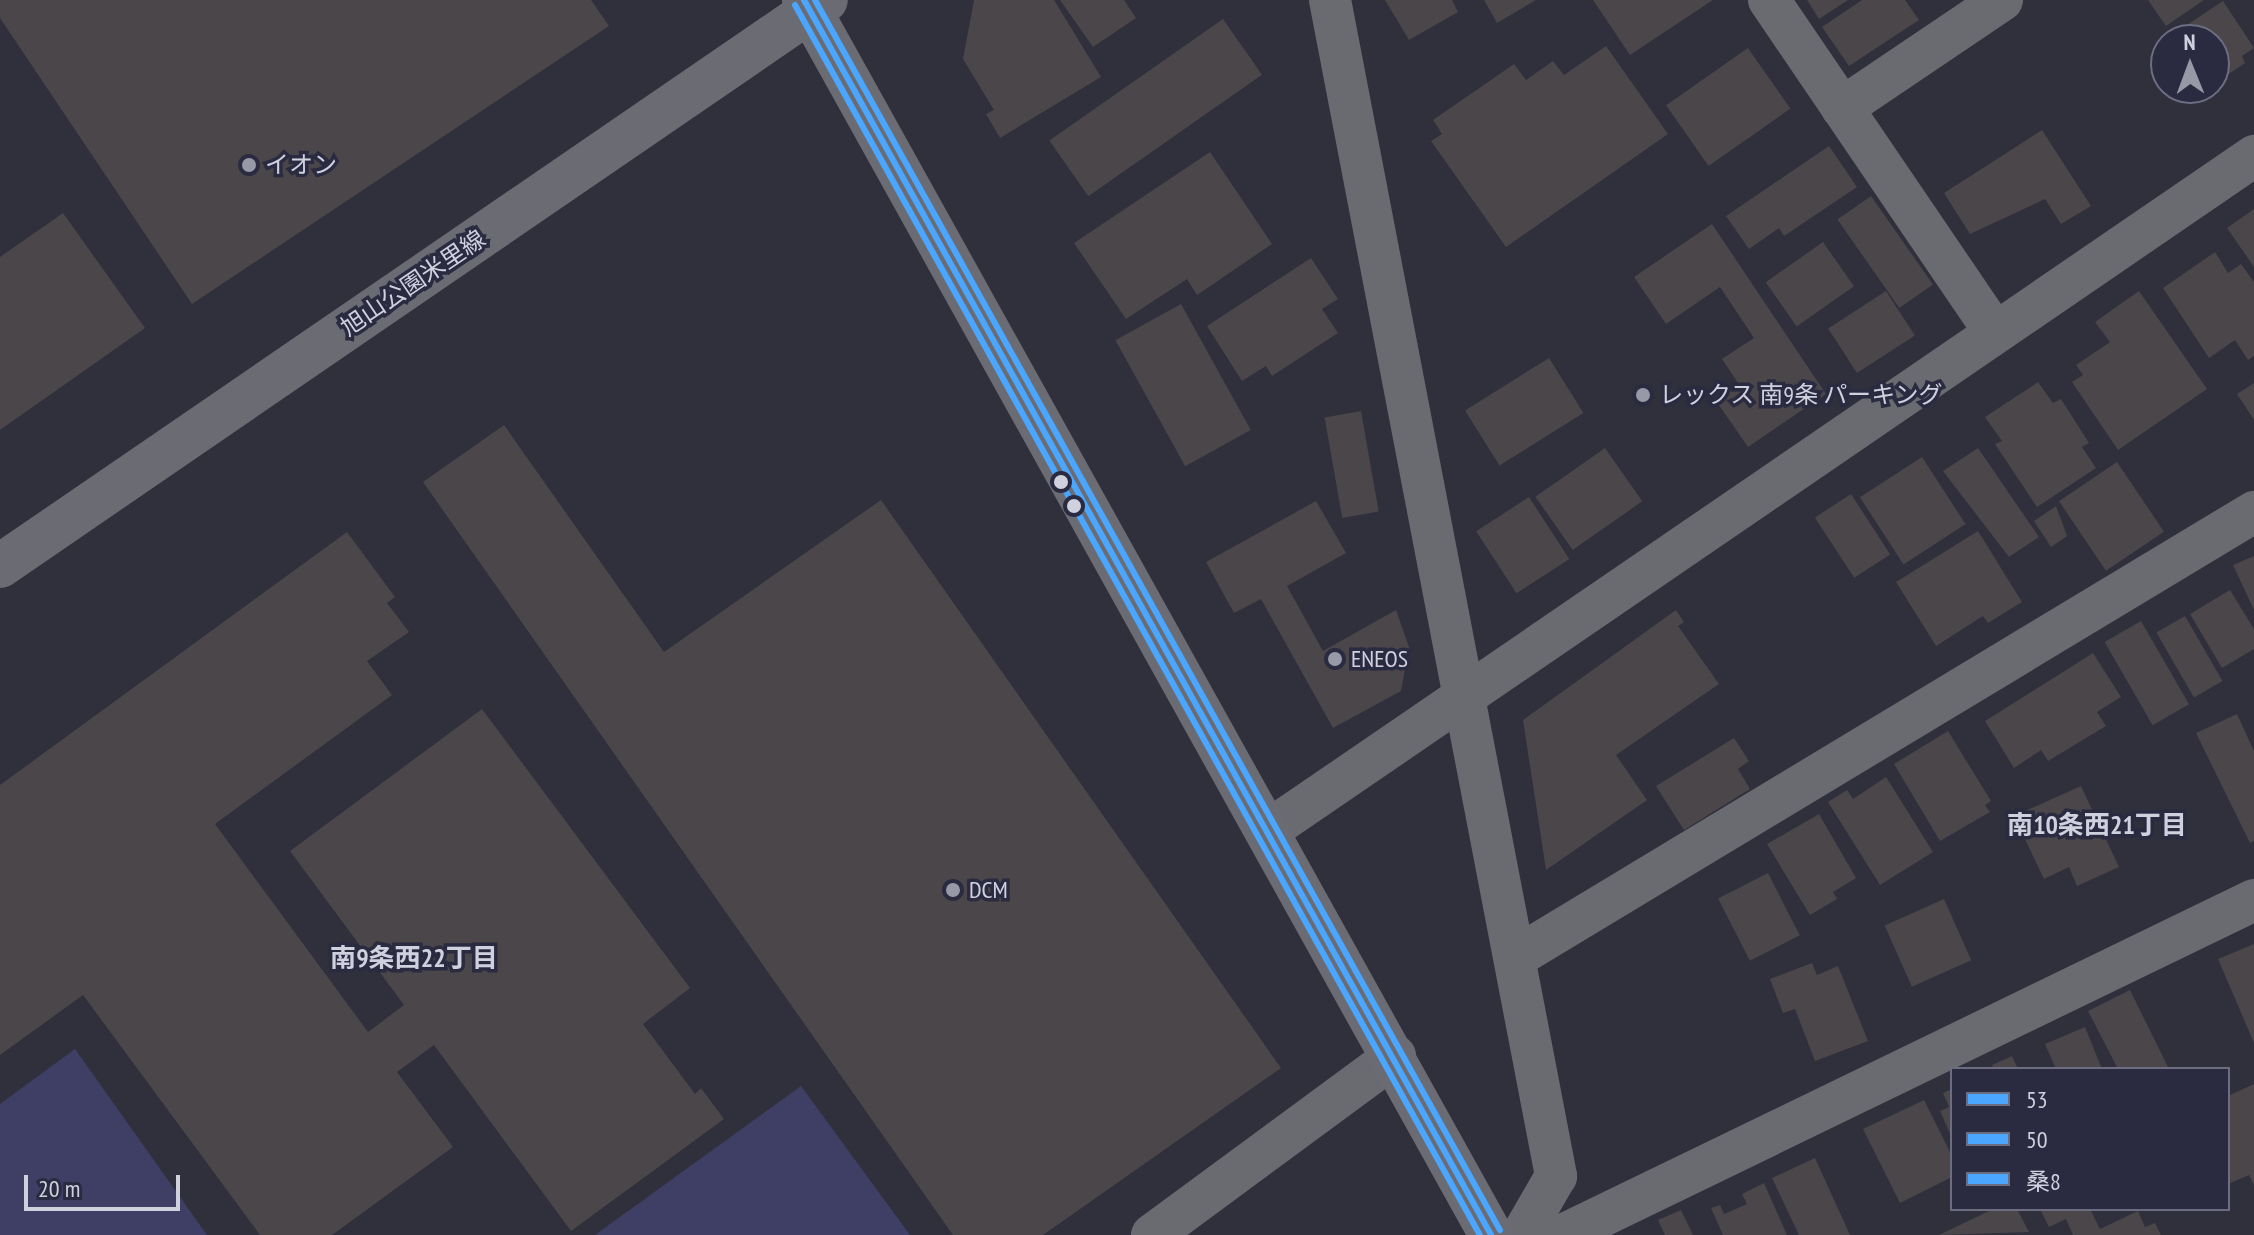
<!DOCTYPE html>
<meta charset="utf-8">
<style>
body{margin:0}
#map{position:relative;width:2254px;height:1235px;overflow:hidden;background:#2f303c;font-family:"PT Sans Narrow","Noto Sans JP",sans-serif}
div>[style]{position:absolute}
[style*='--x']{left:calc(var(--x)*1px);top:calc(var(--y)*1px);width:calc(var(--w)*1px);rotate:calc(var(--a)*1deg)}
.green>*{inset:0;background:#3f3f66}
.building>*{inset:0;background:#4a4649;transform-origin:0 0}
.minor>*{height:42px;margin:-21px;padding:0 21px;transform-origin:21px;border-radius:21px;background:#6a6b70}
.primary>*{height:44px;margin:-22px;padding:0 22px;transform-origin:22px;border-radius:22px;background:#6b6c73}
.bus-1>*{height:6px;margin:-3px;padding:0 3px;transform-origin:3px;border-radius:3px;background:#4aa6ff}
.bus-2>*{height:6px;margin:-3px;padding:0 3px;transform-origin:3px;border-radius:3px;background:#4aa6ff}
.bus-3>*{height:6px;margin:-3px;padding:0 3px;transform-origin:3px;border-radius:3px;background:#4aa6ff}
.dots>*{width:22px;height:22px;translate:-50% -50%;box-sizing:border-box;border:4px solid #2a2b41;border-radius:50%}
span{translate:-50% -50%;white-space:nowrap;text-align:center;line-height:1.15;-webkit-text-stroke:7px #2a2b41;paint-order:stroke}
.poi-label{font-size:24px;color:#d0d1df}
.left{translate:0 -50%;text-align:left}
.street-label{font-size:24px;color:#d0d1df}
.neighbourhood-label{font-size:26px;color:#d0d1df;font-weight:700}
.legend{position:absolute;left:1950px;top:1067px;width:280px;height:144px;box-sizing:border-box;background:#2a2b41;border:2px solid #6c6d80;margin:0;padding:10px 14px;list-style:none;font-size:24px;color:#d0d1df}
.legend li{display:flex;align-items:center;gap:16px;height:40px}
.legend b{width:40px;border:2px solid #6c6d80}
.north{position:absolute;left:2150px;top:24px;width:80px;height:80px;box-sizing:border-box;background:#2a2b41;border:2px solid #6c6d80;border-radius:50%;rotate:359deg;font-size:22px;font-weight:700;line-height:32px;text-align:center;color:#d0d1df}
.north::after{content:'';display:block;margin:auto;width:28px;height:36px;background:#9899a6;clip-path:polygon(50% 0,100% 100%,50% 72%,0 100%)}
.scale{position:absolute;left:24px;top:1175px;width:156px;height:36px;box-sizing:border-box;border:4px solid #d0d1df;border-top:0;padding-left:10px;font-size:24px;line-height:28px;white-space:nowrap;color:#d0d1df;-webkit-text-stroke:6px #2a2b41;paint-order:stroke}
</style>
<div id="map">
<div class="green">
<div style="clip-path:polygon(75px 1049px,207px 1235px,0 1235px,0 1104px)"></div>
<div style="clip-path:polygon(801px 1086px,910px 1235px,595px 1235px)"></div>
</div>
<div class="building">
<div style="clip-path:polygon(0 0,591px 0,609px 26px,192px 304px,0 18px)"></div>
<div style="clip-path:polygon(974px 0,1054px 0,1101px 77px,1000px 138px,986px 114px,994px 110px,963px 59px)"></div>
<div style="clip-path:polygon(1060px 0,1124px 0,1136px 18px,1093px 47px)"></div>
<div style="clip-path:polygon(1385px 0,1452px 0,1458px 12px,1409px 40px)"></div>
<div style="clip-path:polygon(1484px 0,1536px 0,1497px 23px)"></div>
<div style="clip-path:polygon(1593px 0,1713px 0,1630px 55px)"></div>
<div style="clip-path:polygon(1807px 0,1848px 0,1819px 19px)"></div>
<div style="clip-path:polygon(1862px 0,1905px 0,1919px 20px,1849px 66px,1822px 27px)"></div>
<div style="clip-path:polygon(2148px 0,2204px 0,2166px 26px)"></div>
<div style="clip-path:polygon(2223px 1px,2254px 48px,2242px 56px,2245px 63px,2214px 84px,2214px 40px,2166px 40px,2166px 51px,2160px 43px)"></div>
<div style="left:1223px;top:19px;width:68px;height:212px;rotate:55deg"></div>
<div style="clip-path:polygon(1606px 46px,1668px 134px,1506px 247px,1431px 141px,1442px 134px,1433px 120px,1514px 64px,1526px 80px,1553px 61px,1564px 75px)"></div>
<div style="left:1748px;top:48px;width:74px;height:100px;rotate:55deg"></div>
<div style="clip-path:polygon(2042px 130px,2091px 206px,2061px 224px,2045px 199px,1970px 234px,1944px 193px)"></div>
<div style="clip-path:polygon(1829px 146px,1857px 187px,1784px 236px,1779px 228px,1749px 249px,1726px 216px)"></div>
<div style="clip-path:polygon(1210px 152px,1272px 244px,1197px 295px,1187px 279px,1126px 319px,1074px 243px)"></div>
<div style="left:1871px;top:196px;width:108px;height:41px;rotate:55deg"></div>
<div style="clip-path:polygon(2254px 209px,2254px 267px,2227px 228px)"></div>
<div style="clip-path:polygon(63px 213px,145px 328px,0 430px,0 257px)"></div>
<div style="clip-path:polygon(1712px 224px,1826px 394px,1748px 447px,1714px 398px,1738px 383px,1722px 359px,1754px 338px,1720px 287px,1666px 324px,1634px 277px)"></div>
<div style="left:1823px;top:242px;width:54px;height:70px;rotate:55deg"></div>
<div style="clip-path:polygon(2215px 252px,2228px 273px,2241px 264px,2254px 282px,2254px 356px,2248px 360px,2235px 340px,2209px 358px,2163px 288px)"></div>
<div style="clip-path:polygon(1311px 258px,1338px 299px,1322px 309px,1338px 333px,1272px 376px,1266px 366px,1242px 381px,1207px 326px)"></div>
<div style="left:1886px;top:291px;width:53px;height:69px;rotate:57deg"></div>
<div style="clip-path:polygon(2139px 291px,2207px 389px,2118px 450px,2072px 382px,2083px 375px,2076px 365px,2110px 342px,2095px 322px)"></div>
<div style="left:1181px;top:304px;width:144px;height:75px;rotate:61deg"></div>
<div style="left:1549px;top:358px;width:65px;height:99px;rotate:58deg"></div>
<div style="clip-path:polygon(2038px 382px,2053px 403px,2061px 399px,2089px 443px,2082px 447px,2096px 468px,2037px 507px,1995px 444px,2002px 441px,1985px 417px)"></div>
<div style="clip-path:polygon(2254px 383px,2254px 420px,2237px 394px)"></div>
<div style="left:1361px;top:411px;width:102px;height:37px;rotate:80deg"></div>
<div style="clip-path:polygon(504px 425px,664px 652px,881px 500px,1281px 1068px,1043px 1235px,953px 1235px,423px 482px)"></div>
<div style="left:1605px;top:448px;width:65px;height:85px;rotate:55deg"></div>
<div style="clip-path:polygon(1978px 448px,2039px 537px,2009px 557px,1943px 471px)"></div>
<div style="left:1922px;top:457px;width:80px;height:74px;rotate:57deg"></div>
<div style="left:2117px;top:462px;width:84px;height:70px;rotate:56deg"></div>
<div style="left:1851px;top:494px;width:72px;height:43px;rotate:57deg"></div>
<div style="left:1529px;top:497px;width:74px;height:63px;rotate:57deg"></div>
<div style="clip-path:polygon(1316px 501px,1346px 553px,1287px 586px,1323px 651px,1396px 610px,1409px 647px,1401px 691px,1333px 728px,1261px 599px,1234px 613px,1206px 562px)"></div>
<div style="clip-path:polygon(2056px 506px,2067px 536px,2051px 547px,2034px 521px)"></div>
<div style="clip-path:polygon(1978px 531px,2022px 602px,1988px 623px,1983px 616px,1936px 646px,1896px 582px)"></div>
<div style="clip-path:polygon(347px 532px,395px 597px,387px 603px,409px 632px,367px 661px,392px 695px,215px 824px,368px 1032px,404px 1005px,290px 851px,482px 709px,690px 988px,643px 1024px,695px 1094px,701px 1088px,724px 1119px,571px 1231px,434px 1045px,397px 1072px,453px 1147px,332px 1235px,260px 1235px,83px 995px,0 1055px,0 785px)"></div>
<div style="clip-path:polygon(2254px 556px,2254px 610px,2233px 565px)"></div>
<div style="clip-path:polygon(2230px 590px,2254px 629px,2254px 649px,2222px 668px,2190px 614px)"></div>
<div style="clip-path:polygon(1676px 610px,1684px 622px,1678px 626px,1719px 684px,1616px 755px,1647px 800px,1546px 870px,1523px 720px)"></div>
<div style="left:2185px;top:616px;width:75px;height:33px;rotate:60deg"></div>
<div style="left:2141px;top:621px;width:96px;height:42px;rotate:60deg"></div>
<div style="clip-path:polygon(2093px 653px,2121px 697px,2097px 712px,2106px 726px,2048px 761px,2041px 750px,2014px 768px,1985px 721px)"></div>
<div style="clip-path:polygon(2237px 714px,2254px 751px,2254px 841px,2250px 843px,2196px 733px)"></div>
<div style="clip-path:polygon(1948px 731px,1991px 801px,1985px 805px,1990px 812px,1940px 841px,1894px 764px)"></div>
<div style="clip-path:polygon(1734px 738px,1749px 761px,1738px 769px,1750px 789px,1684px 830px,1656px 786px)"></div>
<div style="clip-path:polygon(1886px 777px,1933px 852px,1880px 885px,1828px 802px,1847px 790px,1853px 799px)"></div>
<div style="clip-path:polygon(2081px 786px,2119px 867px,2077px 886px,2069px 867px,2044px 879px,2014px 816px)"></div>
<div style="clip-path:polygon(1819px 814px,1856px 878px,1833px 892px,1837px 899px,1810px 915px,1767px 844px)"></div>
<div style="left:1768px;top:873px;width:70px;height:56px;rotate:63deg"></div>
<div style="left:1944px;top:899px;width:67px;height:65px;rotate:66deg"></div>
<div style="clip-path:polygon(2254px 944px,2254px 1043px,2218px 959px)"></div>
<div style="clip-path:polygon(1812px 963px,1817px 975px,1838px 966px,1868px 1041px,1815px 1061px,1795px 1009px,1783px 1013px,1770px 979px)"></div>
<div style="clip-path:polygon(2130px 990px,2169px 1069px,2118px 1069px,2088px 1011px)"></div>
<div style="clip-path:polygon(2085px 1027px,2102px 1069px,2056px 1069px,2045px 1044px)"></div>
<div style="clip-path:polygon(2012px 1056px,2018px 1069px,1993px 1069px,1992px 1065px)"></div>
<div style="clip-path:polygon(2254px 1084px,2254px 1185px,2249px 1175px,2228px 1184px,2228px 1096px)"></div>
<div style="clip-path:polygon(1952px 1089px,1952px 1138px,1940px 1111px,1949px 1107px,1943px 1093px)"></div>
<div style="clip-path:polygon(1924px 1100px,1952px 1156px,1952px 1177px,1900px 1203px,1863px 1129px)"></div>
<div style="clip-path:polygon(1815px 1158px,1850px 1235px,1799px 1235px,1772px 1178px)"></div>
<div style="clip-path:polygon(1764px 1183px,1787px 1235px,1723px 1235px,1711px 1208px,1720px 1205px,1724px 1214px,1747px 1204px,1742px 1194px)"></div>
<div style="clip-path:polygon(1993px 1209px,2017px 1209px,2029px 1232px,1939px 1235px)"></div>
<div style="clip-path:polygon(2040px 1209px,2090px 1209px,2100px 1229px,2138px 1211px,2145px 1227px,2155px 1223px,2161px 1235px,2073px 1235px,2066px 1219px,2049px 1227px)"></div>
<div style="clip-path:polygon(1681px 1210px,1693px 1235px,1665px 1235px,1658px 1220px)"></div>
</div>
<div class="minor">
<div style="--x:1330;--y:0;--w:1198;--a:79.12"></div>
<div style="--x:1556;--y:1176;--w:68;--a:120"></div>
<div style="--x:1769;--y:0;--w:402;--a:55.8"></div>
<div style="--x:1842;--y:108;--w:193;--a:-34"></div>
<div style="--x:1269;--y:830;--w:1194;--a:-34.38"></div>
<div style="--x:1516;--y:957;--w:862;--a:-31.09"></div>
<div style="--x:1152;--y:1235;--w:302;--a:-36.4"></div>
<div style="--x:1563;--y:1235;--w:768;--a:-25.86"></div>
</div>
<div class="primary">
<div style="--x:804;--y:0;--w:1413;--a:60.91"></div>
<div style="--x:0;--y:566;--w:1001;--a:-34.42"></div>
</div>
<div class="bus-1">
<div style="--x:804;--y:0;--w:1413;--a:60.91"></div>
</div>
<div class="bus-2">
<div style="--x:795;--y:5;--w:1408;--a:60.89"></div>
</div>
<div class="bus-3">
<div style="--x:815;--y:0;--w:1408;--a:60.89"></div>
</div>
<div class="dots">
<div style="left:249px;top:165px;background:#9899a6"></div>
<div style="left:1643px;top:395px;background:#9899a6"></div>
<div style="left:1061px;top:482px;background:#d0d1df"></div>
<div style="left:1074px;top:506px;background:#d0d1df"></div>
<div style="left:1335px;top:659px;background:#9899a6"></div>
<div style="left:953px;top:890px;background:#9899a6"></div>
</div>
<div class="poi-label">
<span class="left" style="left:265px;top:165px">イオン</span>
<span class="left" style="left:1659px;top:395px">レックス 南9条 パーキング</span>
<span class="left" style="left:1351px;top:659px">ENEOS</span>
<span class="left" style="left:969px;top:890px">DCM</span>
</div>
<div class="street-label">
<span style="left:413px;top:283px;rotate:-34deg">旭山公園米里線</span>
</div>
<div class="neighbourhood-label">
<span style="left:2097px;top:825px">南10条西21丁目</span>
<span style="left:414px;top:958px">南9条西22丁目</span>
</div>
<ul class="legend">
<li><b style="height:10px;background:#4aa6ff"></b>53</li>
<li><b style="height:10px;background:#4aa6ff"></b>50</li>
<li><b style="height:10px;background:#4aa6ff"></b>桑8</li>
</ul>
<div class="north">N</div>
<div class="scale">20 m</div>
</div>
